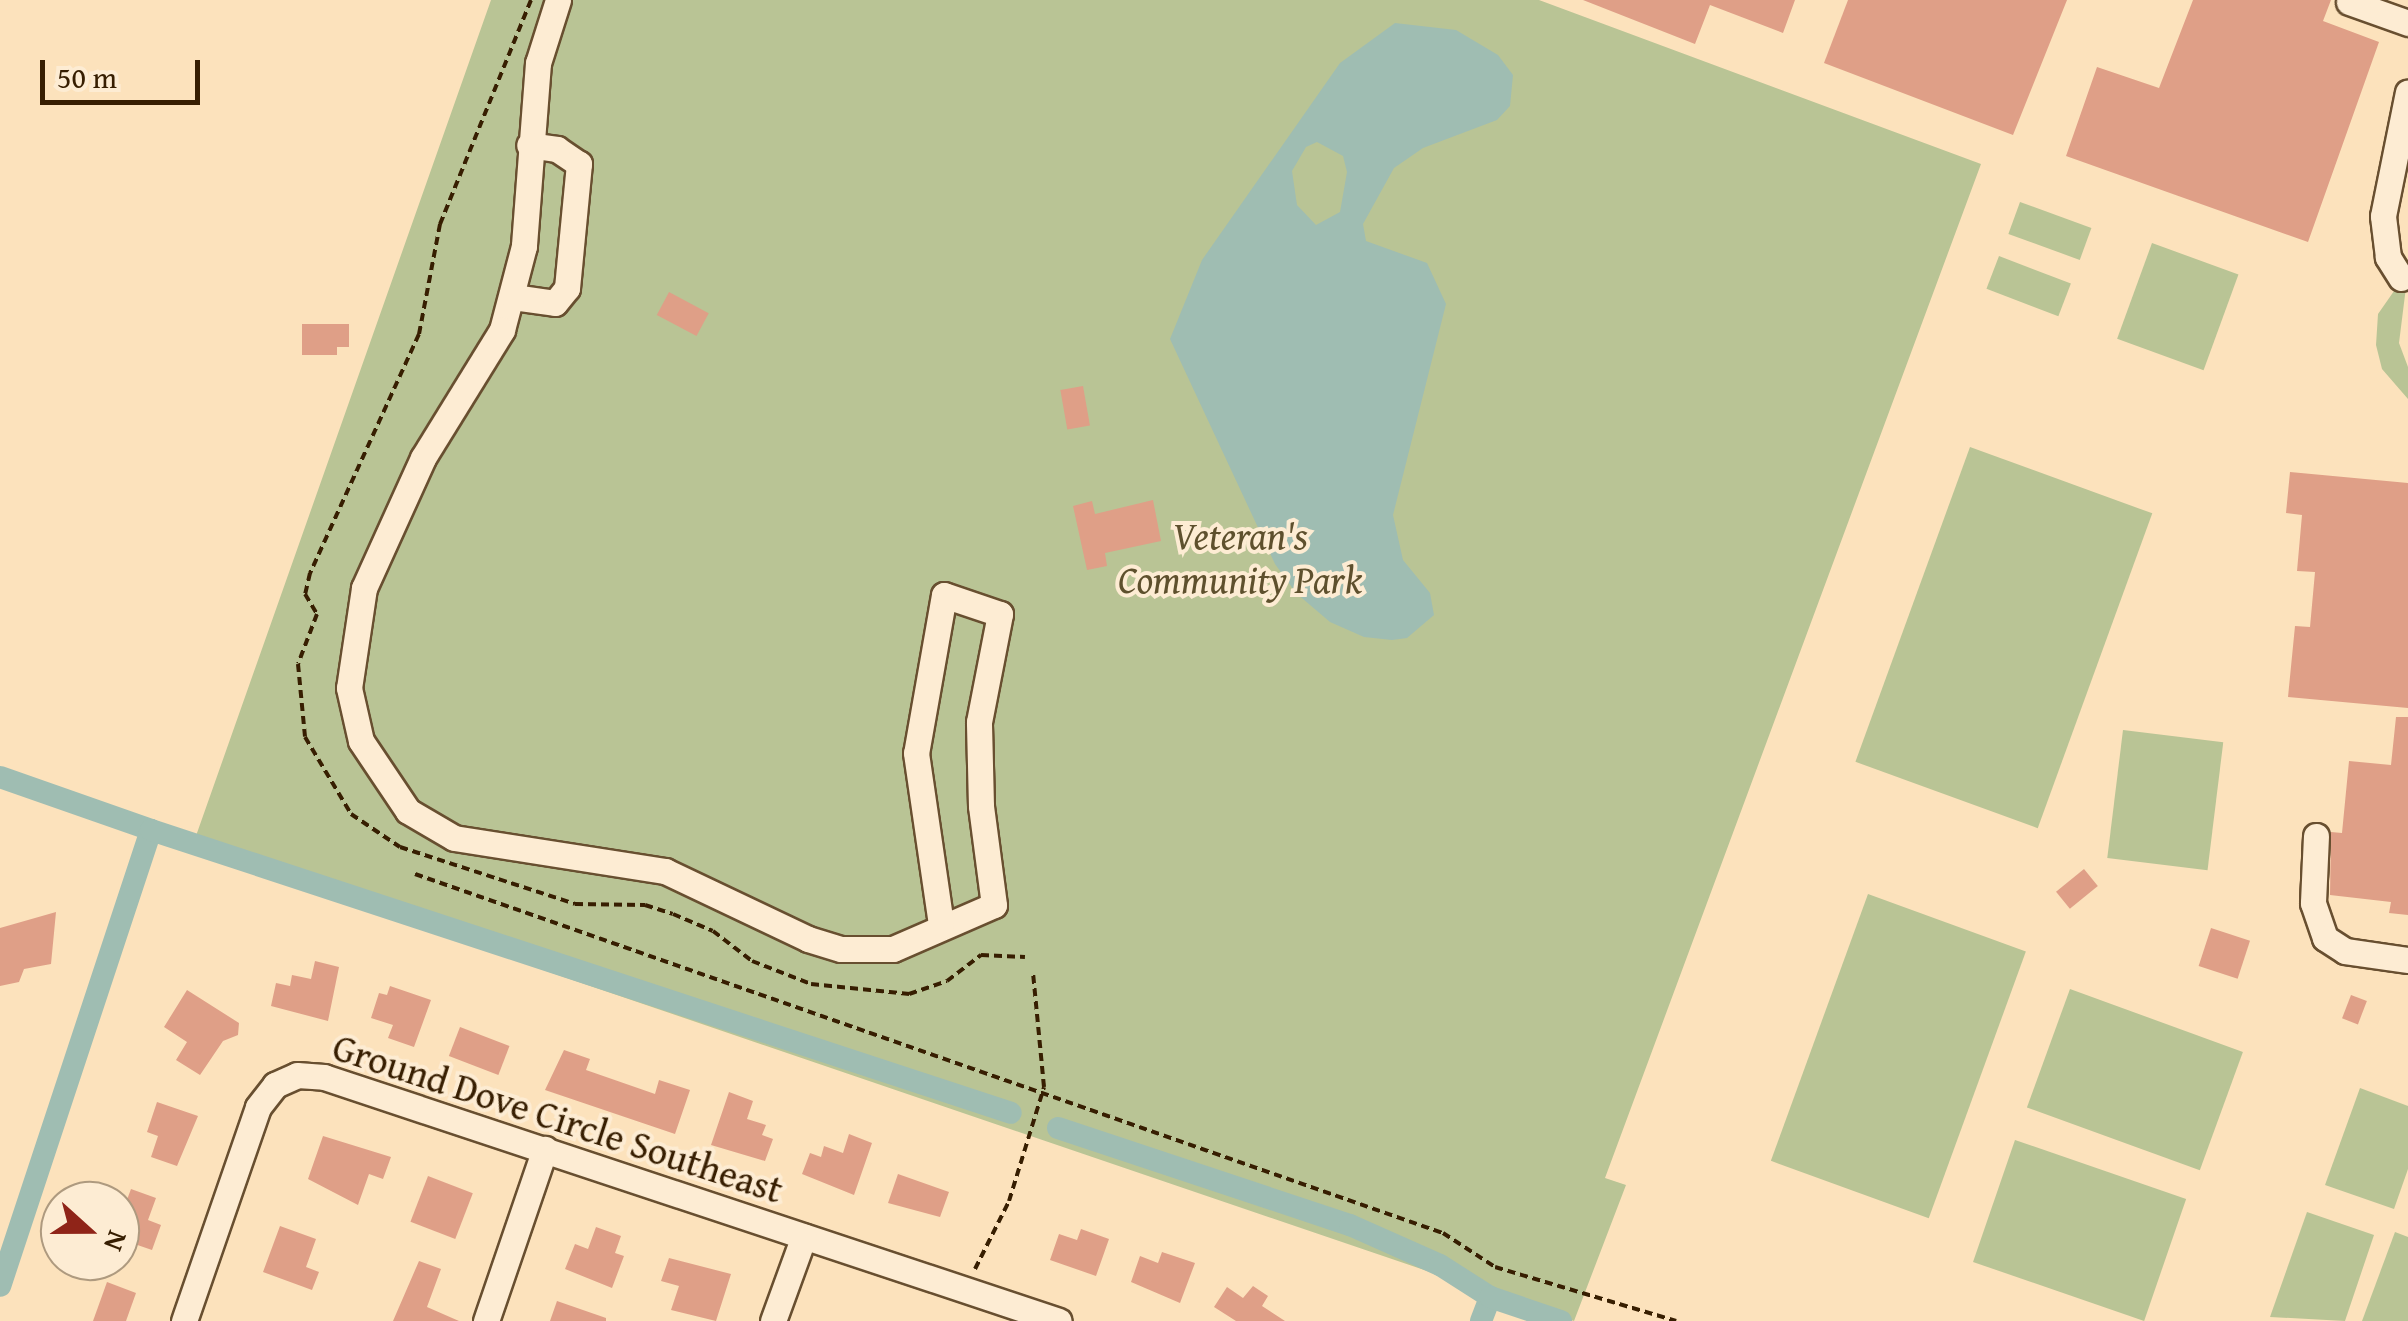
<!DOCTYPE html>
<style>
body{margin:0}
#map{position:relative;width:2408px;height:1321px;overflow:hidden;background:#fce2bc;font-family:"Gentium Book Plus",serif}
div>[style]{position:absolute}
[style*='--x']{left:calc(var(--x)*1px);top:calc(var(--y)*1px);width:calc(var(--w)*1px);rotate:calc(var(--a)*1deg)}
.green>*{inset:0;background:#b9c495;transform-origin:0 0}
.water>*{inset:0;background:#9fbdb2}
.canal>*{height:22px;margin:-11px;padding:0 11px;transform-origin:11px;border-radius:11px;background:#9fbdb2}
.building>*{inset:0;background:#df9f87;transform-origin:0 0}
.path>*{height:4px;margin-top:-2px;transform-origin:0;background:repeating-linear-gradient(90deg,#371e01 0 8px,transparent 0 13px)}
.roads{filter:drop-shadow(2px 0 #684f30) drop-shadow(-2px 0 #684f30) drop-shadow(0 2px #684f30) drop-shadow(0 -2px #684f30)}
.minor>*{height:25px;margin:-12.5px;padding:0 12.5px;transform-origin:12.5px;border-radius:12.5px;background:#fdecd3}
span{translate:-50% -50%;white-space:nowrap;text-align:center;line-height:1.15;-webkit-text-stroke:8px #fdecd3;paint-order:stroke}
.park-label{font-size:38px;color:#5e502d;font-style:italic}
.street-label{font-size:38px;color:#371e01}
.north{position:absolute;left:40px;top:1181px;width:100px;height:100px;box-sizing:border-box;background:#fdecd3;border:2px solid #ae9a7f;border-radius:50%;rotate:111deg;font-size:28px;font-weight:700;line-height:40px;text-align:center;color:#371e01}
.north::after{content:'';display:block;margin:auto;width:35px;height:45px;background:#8f2418;clip-path:polygon(50% 0,100% 100%,50% 72%,0 100%)}
.scale{position:absolute;left:40px;top:60px;width:160px;height:45px;box-sizing:border-box;border:5px solid #371e01;border-top:0;padding-left:12px;font-size:30px;line-height:35px;white-space:nowrap;color:#371e01;-webkit-text-stroke:8px #fdecd3;paint-order:stroke}
</style>
<div id="map">
<div class="green">
<div style="clip-path:polygon(491px 0,1539px 0,1981px 164px,1605px 1178px,1626px 1185px,1574px 1321px,191px 850px)"></div>
<div style="left:2020px;top:202px;width:76px;height:34px;rotate:20deg"></div>
<div style="left:2152px;top:243px;width:92px;height:102px;rotate:20deg"></div>
<div style="left:1999px;top:256px;width:77px;height:35px;rotate:21deg"></div>
<div style="clip-path:polygon(2408px 271px,2399px 343px,2408px 367px,2408px 399px,2382px 369px,2376px 345px,2378px 314px)"></div>
<div style="left:1970px;top:447px;width:194px;height:335px;rotate:20deg"></div>
<div style="left:2123px;top:730px;width:101px;height:129px;rotate:7deg"></div>
<div style="left:1868px;top:894px;width:168px;height:284px;rotate:20deg"></div>
<div style="left:2070px;top:989px;width:184px;height:126px;rotate:20deg"></div>
<div style="clip-path:polygon(2360px 1088px,2408px 1106px,2408px 1169px,2394px 1209px,2325px 1185px)"></div>
<div style="left:2015px;top:1140px;width:181px;height:129px;rotate:19deg"></div>
<div style="clip-path:polygon(2307px 1212px,2374px 1235px,2345px 1321px,2270px 1317px)"></div>
<div style="clip-path:polygon(2395px 1232px,2408px 1237px,2408px 1321px,2362px 1321px)"></div>
</div>
<div class="water">
<div style="clip-path:polygon(evenodd,1395px 23px,1456px 30px,1498px 55px,1513px 75px,1510px 106px,1497px 120px,1423px 148px,1394px 168px,1363px 224px,1366px 241px,1427px 263px,1446px 304px,1393px 515px,1403px 560px,1430px 593px,1434px 615px,1407px 638px,1392px 640px,1364px 637px,1330px 622px,1296px 593px,1275px 564px,1170px 339px,1202px 260px,1340px 63px,1395px 23px,1317px 142px,1343px 156px,1347px 172px,1340px 212px,1316px 225px,1297px 205px,1292px 171px,1306px 147px,1317px 142px)"></div>
</div>
<div class="canal">
<div style="--x:0;--y:777;--w:160;--a:19.3"></div>
<div style="--x:151;--y:830;--w:480;--a:108.3"></div>
<div style="--x:151;--y:830;--w:905;--a:18.21"></div>
<div style="--x:1058;--y:1128;--w:308;--a:18.4"></div>
<div style="--x:1350;--y:1225;--w:98;--a:24"></div>
<div style="--x:1440;--y:1265;--w:59;--a:32.6"></div>
<div style="--x:1481;--y:1321;--w:26;--a:-69"></div>
<div style="--x:1490;--y:1297;--w:75;--a:18.7"></div>
</div>
<div class="building">
<div style="clip-path:polygon(1583px 0,1795px 0,1783px 33px,1710px 5px,1695px 44px)"></div>
<div style="clip-path:polygon(1848px 0,2067px 0,2013px 135px,1824px 63px)"></div>
<div style="clip-path:polygon(2193px 0,2331px 0,2323px 21px,2379px 42px,2308px 242px,2066px 156px,2097px 67px,2159px 88px)"></div>
<div style="left:669px;top:292px;width:45px;height:26px;rotate:28deg"></div>
<div style="clip-path:polygon(302px 324px,349px 324px,349px 347px,337px 347px,337px 355px,302px 355px)"></div>
<div style="left:1083px;top:386px;width:40px;height:23px;rotate:80deg"></div>
<div style="clip-path:polygon(2290px 472px,2408px 483px,2408px 708px,2288px 697px,2295px 626px,2310px 627px,2315px 572px,2297px 571px,2302px 515px,2286px 513px)"></div>
<div style="clip-path:polygon(1153px 500px,1161px 541px,1105px 553px,1107px 566px,1087px 570px,1073px 506px,1092px 501px,1095px 514px)"></div>
<div style="clip-path:polygon(2396px 717px,2408px 717px,2408px 915px,2389px 913px,2391px 902px,2330px 895px,2331px 832px,2342px 833px,2349px 761px,2391px 765px)"></div>
<div style="left:2084px;top:869px;width:22px;height:36px;rotate:51deg"></div>
<div style="clip-path:polygon(56px 912px,51px 964px,24px 969px,19px 982px,0 986px,0 928px)"></div>
<div style="left:2211px;top:928px;width:41px;height:40px;rotate:18deg"></div>
<div style="clip-path:polygon(315px 961px,339px 967px,328px 1021px,271px 1006px,276px 983px,290px 986px,292px 975px,311px 979px)"></div>
<div style="clip-path:polygon(390px 986px,431px 1000px,414px 1047px,388px 1038px,393px 1025px,371px 1018px,379px 993px,387px 995px)"></div>
<div style="clip-path:polygon(187px 990px,239px 1023px,238px 1035px,223px 1041px,200px 1075px,176px 1060px,187px 1042px,164px 1027px)"></div>
<div style="left:2351px;top:995px;width:17px;height:25px;rotate:21deg"></div>
<div style="left:460px;top:1027px;width:53px;height:31px;rotate:21deg"></div>
<div style="clip-path:polygon(564px 1050px,590px 1059px,586px 1070px,655px 1094px,659px 1080px,690px 1090px,675px 1134px,545px 1090px)"></div>
<div style="clip-path:polygon(729px 1092px,753px 1101px,747px 1119px,766px 1125px,762px 1135px,773px 1139px,765px 1161px,711px 1145px)"></div>
<div style="clip-path:polygon(157px 1102px,198px 1116px,177px 1166px,151px 1157px,158px 1136px,147px 1132px)"></div>
<div style="clip-path:polygon(849px 1134px,872px 1143px,854px 1195px,802px 1174px,810px 1153px,821px 1157px,824px 1146px,843px 1153px)"></div>
<div style="clip-path:polygon(323px 1136px,391px 1157px,383px 1179px,369px 1174px,358px 1205px,308px 1179px)"></div>
<div style="clip-path:polygon(898px 1174px,949px 1192px,940px 1217px,888px 1203px)"></div>
<div style="left:428px;top:1176px;width:48px;height:49px;rotate:21deg"></div>
<div style="clip-path:polygon(131px 1189px,156px 1198px,148px 1220px,161px 1225px,152px 1250px,120px 1239px,120px 1204px,125px 1205px)"></div>
<div style="clip-path:polygon(280px 1226px,316px 1239px,306px 1267px,319px 1272px,312px 1290px,263px 1272px)"></div>
<div style="clip-path:polygon(596px 1227px,621px 1236px,615px 1253px,624px 1256px,612px 1288px,565px 1269px,575px 1244px,588px 1249px)"></div>
<div style="clip-path:polygon(1081px 1229px,1109px 1239px,1096px 1276px,1050px 1260px,1059px 1234px,1077px 1240px)"></div>
<div style="clip-path:polygon(1162px 1252px,1195px 1263px,1180px 1303px,1131px 1282px,1140px 1256px,1158px 1263px)"></div>
<div style="clip-path:polygon(669px 1258px,731px 1274px,716px 1321px,671px 1310px,679px 1286px,661px 1281px)"></div>
<div style="clip-path:polygon(419px 1261px,441px 1269px,427px 1307px,459px 1321px,393px 1321px)"></div>
<div style="clip-path:polygon(107px 1282px,136px 1293px,126px 1321px,93px 1321px)"></div>
<div style="clip-path:polygon(1253px 1286px,1268px 1296px,1262px 1306px,1285px 1321px,1236px 1321px,1214px 1307px,1227px 1287px,1243px 1298px)"></div>
<div style="clip-path:polygon(557px 1301px,606px 1318px,606px 1321px,550px 1321px)"></div>
</div>
<div class="path">
<div style="--x:531;--y:0;--w:242;--a:112.1"></div>
<div style="--x:440;--y:224;--w:112;--a:100.8"></div>
<div style="--x:419;--y:334;--w:263;--a:114.5"></div>
<div style="--x:310;--y:573;--w:22;--a:103"></div>
<div style="--x:305;--y:594;--w:23;--a:59"></div>
<div style="--x:317;--y:614;--w:53;--a:110.8"></div>
<div style="--x:298;--y:664;--w:73;--a:84.5"></div>
<div style="--x:305;--y:737;--w:90;--a:59.1"></div>
<div style="--x:351;--y:814;--w:59;--a:34"></div>
<div style="--x:400;--y:847;--w:184;--a:18"></div>
<div style="--x:575;--y:904;--w:70;--a:0.8"></div>
<div style="--x:645;--y:905;--w:29;--a:18"></div>
<div style="--x:673;--y:914;--w:43;--a:23"></div>
<div style="--x:713;--y:931;--w:49;--a:37.6"></div>
<div style="--x:752;--y:961;--w:63;--a:21.3"></div>
<div style="--x:811;--y:984;--w:99;--a:5.8"></div>
<div style="--x:909;--y:994;--w:40;--a:-18.9"></div>
<div style="--x:947;--y:981;--w:43;--a:-37.4"></div>
<div style="--x:981;--y:955;--w:44;--a:2.6"></div>
<div style="--x:415;--y:874;--w:1089;--a:19.25"></div>
<div style="--x:1443;--y:1233;--w:62;--a:33.2"></div>
<div style="--x:1495;--y:1267;--w:189;--a:16.6"></div>
<div style="--x:975;--y:1269;--w:76;--a:-63.4"></div>
<div style="--x:1009;--y:1201;--w:119;--a:-72.9"></div>
<div style="--x:1044;--y:1087;--w:115;--a:-95.5"></div>
</div>
<div class="roads">
<div class="minor">
<div style="--x:558;--y:0;--w:66;--a:107.6"></div>
<div style="--x:538;--y:63;--w:184;--a:94.4"></div>
<div style="--x:524;--y:246;--w:87;--a:104.7"></div>
<div style="--x:502;--y:330;--w:150;--a:121.7"></div>
<div style="--x:423;--y:458;--w:143;--a:114.4"></div>
<div style="--x:364;--y:588;--w:101;--a:98.5"></div>
<div style="--x:349;--y:688;--w:54;--a:77.2"></div>
<div style="--x:361;--y:741;--w:84;--a:56.1"></div>
<div style="--x:408;--y:811;--w:53;--a:30.4"></div>
<div style="--x:454;--y:838;--w:214;--a:8.9"></div>
<div style="--x:665;--y:871;--w:158;--a:25.4"></div>
<div style="--x:808;--y:939;--w:34;--a:17"></div>
<div style="--x:841;--y:949;--w:52;--a:0"></div>
<div style="--x:893;--y:949;--w:110;--a:-23.5"></div>
<div style="--x:994;--y:905;--w:100;--a:-97.5"></div>
<div style="--x:981;--y:806;--w:84;--a:-91.4"></div>
<div style="--x:979;--y:722;--w:110;--a:-79"></div>
<div style="--x:1000;--y:614;--w:59;--a:-161.3"></div>
<div style="--x:944;--y:595;--w:160;--a:100"></div>
<div style="--x:916;--y:753;--w:173;--a:81.7"></div>
<div style="--x:2349;--y:2;--w:63;--a:19.6"></div>
<div style="--x:2401;--y:278;--w:25;--a:-122"></div>
<div style="--x:2388;--y:257;--w:41;--a:-97"></div>
<div style="--x:2383;--y:216;--w:126;--a:-78.6"></div>
<div style="--x:513;--y:297;--w:42;--a:8.1"></div>
<div style="--x:555;--y:303;--w:19;--a:-51"></div>
<div style="--x:567;--y:288;--w:125;--a:-84.5"></div>
<div style="--x:579;--y:164;--w:27;--a:-146"></div>
<div style="--x:557;--y:149;--w:28;--a:-172"></div>
<div style="--x:2316;--y:836;--w:67;--a:92.6"></div>
<div style="--x:2313;--y:903;--w:37;--a:71"></div>
<div style="--x:2325;--y:938;--w:24;--a:33"></div>
<div style="--x:2345;--y:951;--w:64;--a:8.1"></div>
<div style="--x:184;--y:1321;--w:226;--a:-70.9"></div>
<div style="--x:258;--y:1107;--w:28;--a:-52"></div>
<div style="--x:275;--y:1085;--w:24;--a:-24"></div>
<div style="--x:297;--y:1075;--w:27;--a:4"></div>
<div style="--x:324;--y:1077;--w:774;--a:18.36"></div>
<div style="--x:486;--y:1321;--w:182;--a:-71.1"></div>
<div style="--x:773;--y:1321;--w:90;--a:-70"></div>
</div>
</div>
<div class="park-label">
<span style="left:1240px;top:558px">Veteran's<br>Community Park</span>
</div>
<div class="street-label">
<span style="left:558px;top:1118px;rotate:18deg">Ground Dove Circle Southeast</span>
</div>
<div class="north">N</div>
<div class="scale">50 m</div>
</div>
